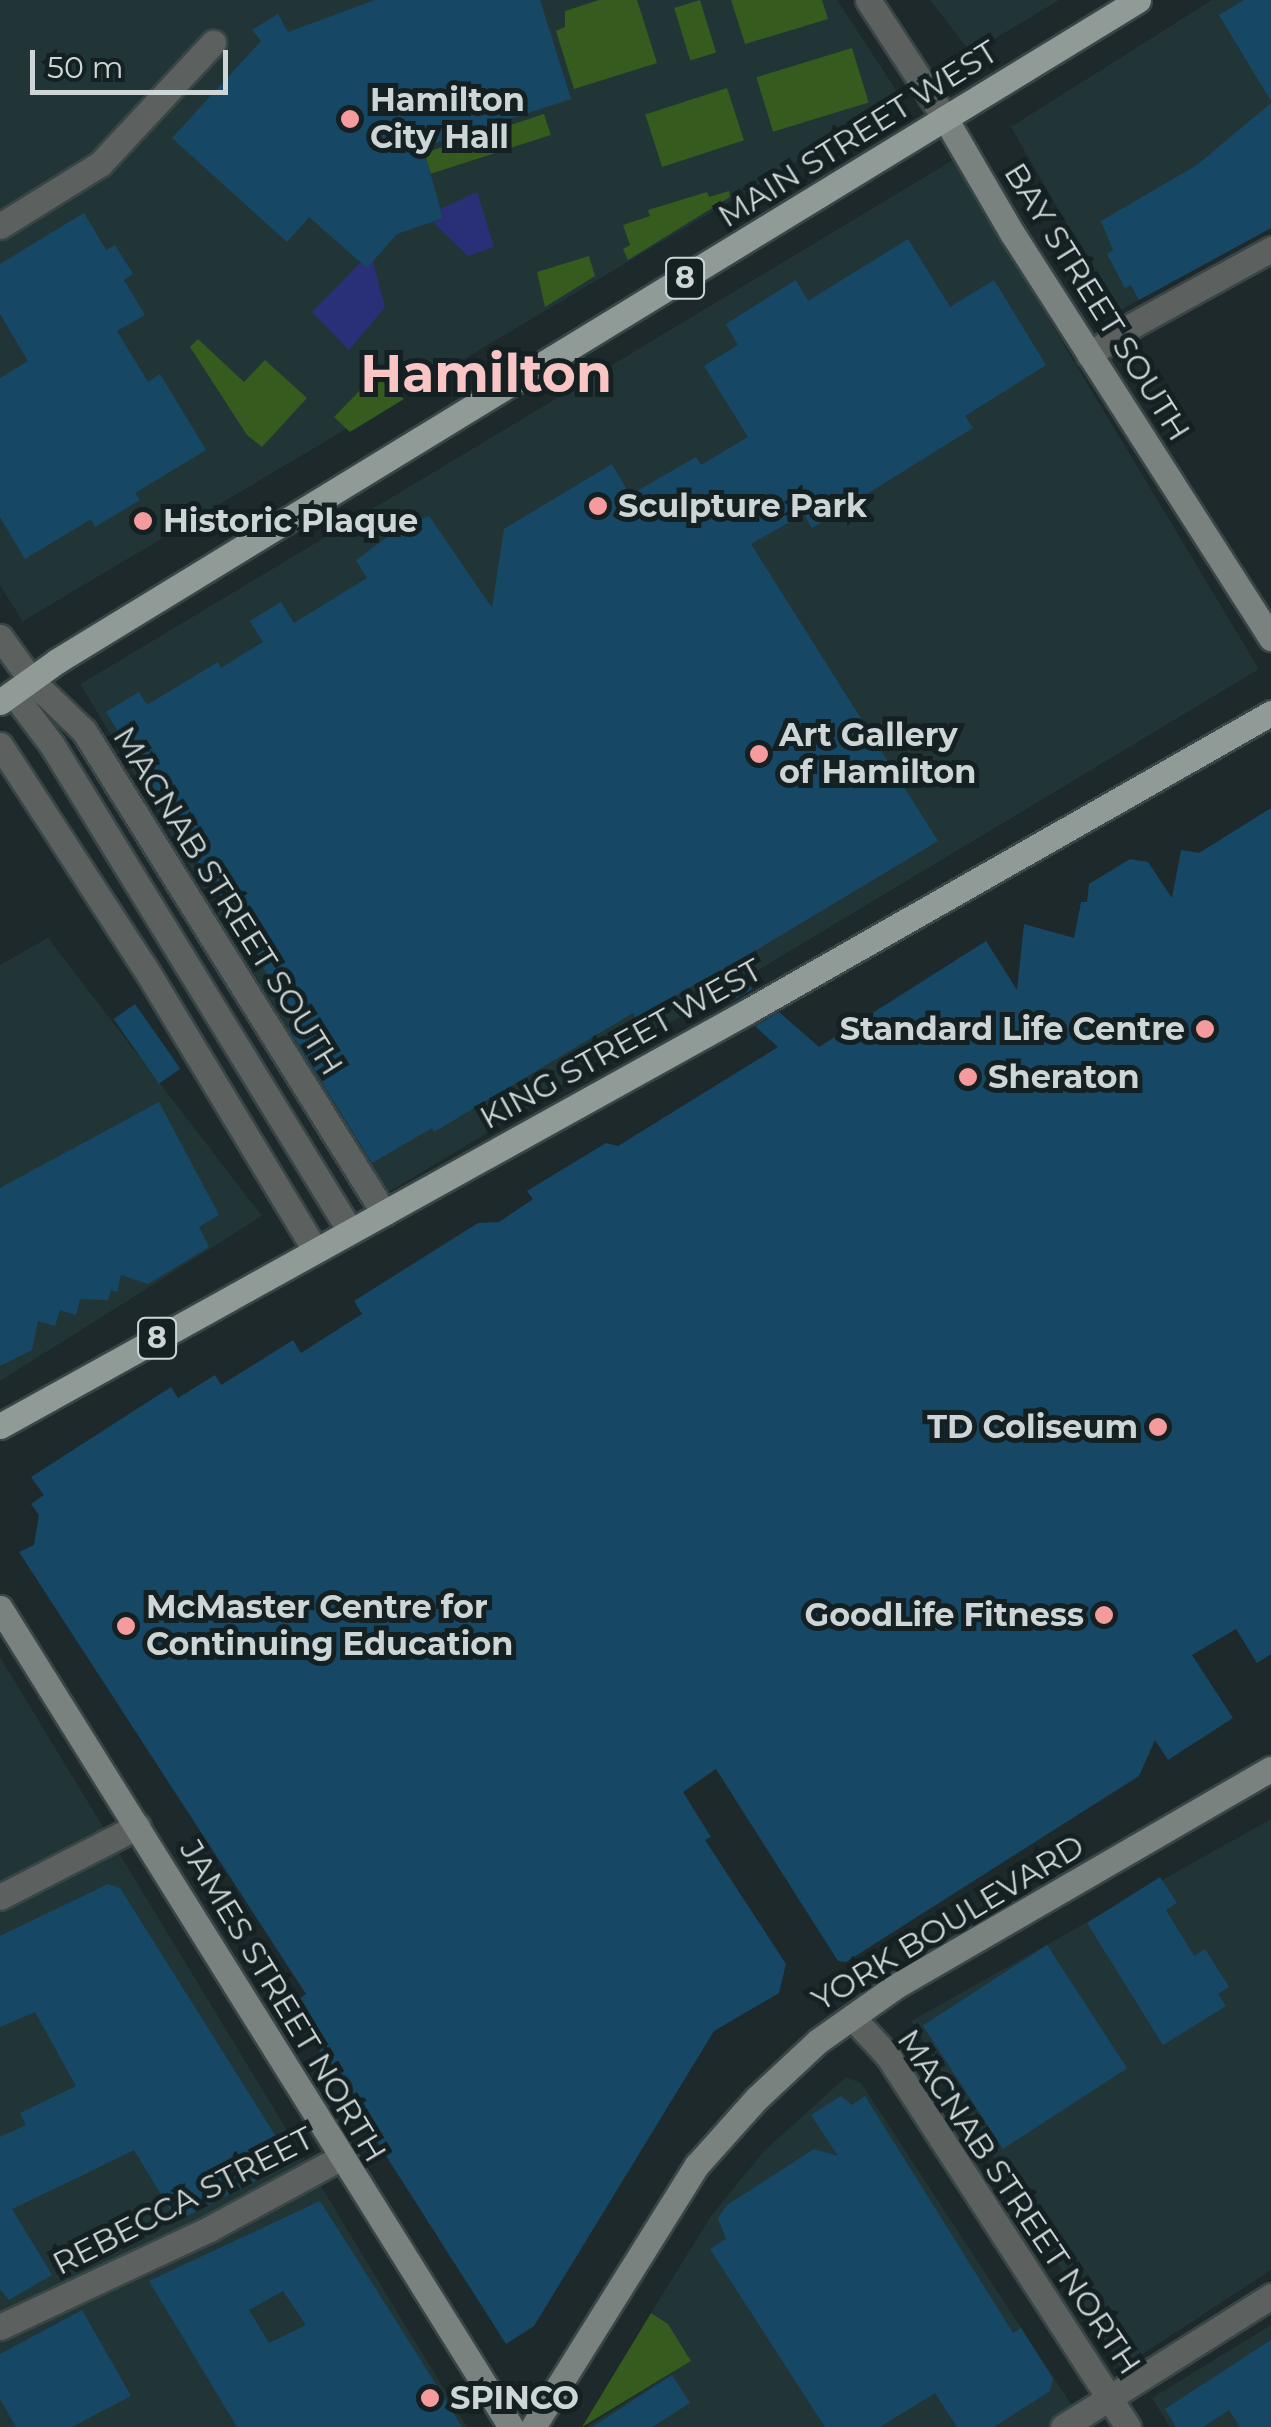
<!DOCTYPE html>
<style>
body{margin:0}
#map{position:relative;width:1271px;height:2427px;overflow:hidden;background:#1d292b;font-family:Montserrat,sans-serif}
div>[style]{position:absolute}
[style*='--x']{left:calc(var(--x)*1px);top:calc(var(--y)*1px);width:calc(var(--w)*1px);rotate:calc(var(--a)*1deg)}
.built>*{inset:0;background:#213537;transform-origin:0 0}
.green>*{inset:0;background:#355b1e;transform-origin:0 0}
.water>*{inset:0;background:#293077}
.building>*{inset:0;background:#164866;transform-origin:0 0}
.roads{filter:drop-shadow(2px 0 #394546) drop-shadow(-2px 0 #394546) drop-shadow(0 2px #394546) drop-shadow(0 -2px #394546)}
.minor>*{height:25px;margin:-12.5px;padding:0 12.5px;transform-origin:12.5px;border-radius:12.5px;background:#5c615f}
.tertiary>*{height:25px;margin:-12.5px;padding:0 12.5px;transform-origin:12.5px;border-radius:12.5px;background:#5c615f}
.secondary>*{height:25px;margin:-12.5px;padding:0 12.5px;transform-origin:12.5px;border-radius:12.5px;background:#79827f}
.primary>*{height:25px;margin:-12.5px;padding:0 12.5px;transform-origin:12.5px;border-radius:12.5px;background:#909b97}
.dots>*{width:28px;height:28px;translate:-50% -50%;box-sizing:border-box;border:5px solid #142021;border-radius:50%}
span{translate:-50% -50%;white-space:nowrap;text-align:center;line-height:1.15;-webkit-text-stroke:10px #142021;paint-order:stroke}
.shield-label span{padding:2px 8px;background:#142021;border:2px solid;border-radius:8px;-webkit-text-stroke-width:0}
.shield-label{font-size:30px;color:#cdd5d6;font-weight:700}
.poi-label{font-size:32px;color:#cdd5d6;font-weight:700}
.left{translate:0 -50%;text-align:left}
.right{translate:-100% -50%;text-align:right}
.street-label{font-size:32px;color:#cdd5d6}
.town-label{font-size:52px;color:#f9c5c5;font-weight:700}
.scale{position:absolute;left:30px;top:50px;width:198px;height:45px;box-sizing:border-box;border:5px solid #cdd5d6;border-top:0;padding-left:12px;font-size:30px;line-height:35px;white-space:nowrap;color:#cdd5d6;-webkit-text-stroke:8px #142021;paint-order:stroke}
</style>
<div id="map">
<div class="built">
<div style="clip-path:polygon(0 0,837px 0,902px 99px,23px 621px,0 586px)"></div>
<div style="clip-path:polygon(930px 0,1059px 0,971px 53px)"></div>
<div style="clip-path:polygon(1212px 0,1271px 0,1271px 227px,1117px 312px,1011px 127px)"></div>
<div style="left:953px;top:160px;width:594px;height:1018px;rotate:59deg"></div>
<div style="clip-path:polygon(48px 938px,262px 1216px,0 1381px,0 965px)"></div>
<div style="clip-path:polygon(0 1657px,467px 2427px,0 2427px)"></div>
<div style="clip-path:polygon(1271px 1819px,1271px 2270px,1121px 2368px,911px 2021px)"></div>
<div style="clip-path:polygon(846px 2077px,861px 2083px,1086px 2427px,586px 2427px,691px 2361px,668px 2324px,651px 2313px,711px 2216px,764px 2151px)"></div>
<div style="clip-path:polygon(1271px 2325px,1271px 2427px,1170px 2427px,1152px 2398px)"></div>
</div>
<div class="green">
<div style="clip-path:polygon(599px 0,637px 0,657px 63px,574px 89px,556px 31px,565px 27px,565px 11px)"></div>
<div style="left:700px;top:0;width:55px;height:27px;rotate:73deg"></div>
<div style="clip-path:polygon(731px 0,822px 0,828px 19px,745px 44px)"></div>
<div style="left:852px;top:48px;width:57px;height:100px;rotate:73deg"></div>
<div style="left:727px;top:88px;width:55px;height:86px;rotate:72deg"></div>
<div style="left:544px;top:114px;width:22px;height:126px;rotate:72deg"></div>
<div style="clip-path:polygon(729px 191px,730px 197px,628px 260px,623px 249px,630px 245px,623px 225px,650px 216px,648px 210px,707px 192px,709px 197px)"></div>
<div style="clip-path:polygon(589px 256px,595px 276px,545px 307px,537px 272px)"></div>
<div style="clip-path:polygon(198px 339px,244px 382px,265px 360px,307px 398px,262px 447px,247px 435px,190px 347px)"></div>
<div style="clip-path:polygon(375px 375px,404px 399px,350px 432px,334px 417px)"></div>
<div style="clip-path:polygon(651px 2313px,668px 2324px,691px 2361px,582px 2427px)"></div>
</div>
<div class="water">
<div style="clip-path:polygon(477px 192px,494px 247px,468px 256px,433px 222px,443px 218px,441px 209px)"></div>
<div style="clip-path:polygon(373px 262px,385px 307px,349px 350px,312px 312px,360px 263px,367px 267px)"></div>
</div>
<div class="building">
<div style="clip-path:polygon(375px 0,540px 0,571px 99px,423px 147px,443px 218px,397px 234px,367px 268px,309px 217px,287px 242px,172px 138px,261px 41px,252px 30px,278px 14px,288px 32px)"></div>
<div style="clip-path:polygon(1244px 0,1271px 0,1271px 101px,1219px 15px)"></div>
<div style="clip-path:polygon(1271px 103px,1271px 228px,1139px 300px,1131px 285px,1125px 288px,1107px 254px,1113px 250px,1101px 221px,1197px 165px)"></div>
<div style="clip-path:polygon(84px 213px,106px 250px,115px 245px,133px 274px,124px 280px,145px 315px,117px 331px,148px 382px,160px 374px,206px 450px,135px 493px,140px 500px,95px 527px,91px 519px,25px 559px,0 517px,0 378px,28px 361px,0 314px,0 264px)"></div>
<div style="clip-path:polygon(908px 239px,950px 307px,994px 280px,1046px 365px,965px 416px,973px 428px,812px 528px,804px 514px,751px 544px,938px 841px,728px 967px,753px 989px,730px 1002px,704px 979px,637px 1019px,633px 1013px,434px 1132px,432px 1128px,372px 1163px,288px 1028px,293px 1025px,276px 995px,279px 993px,106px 712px,139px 692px,147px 705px,218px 662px,221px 668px,263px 642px,250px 621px,281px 602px,294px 623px,367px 578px,356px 560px,401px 527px,429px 516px,492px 608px,504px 529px,612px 464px,630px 495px,696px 457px,701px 465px,748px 437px,704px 366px,738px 345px,726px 324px,796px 280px,808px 301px)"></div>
<div style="clip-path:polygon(1271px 808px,1271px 1654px,1257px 1663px,1236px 1629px,1192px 1655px,1233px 1718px,1168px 1760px,1155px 1740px,1139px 1776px,846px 1962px,838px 1961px,716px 1769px,683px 1792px,711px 1837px,705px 1840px,786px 1964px,779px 1993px,714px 2031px,534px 2326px,506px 2344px,290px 2005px,306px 1994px,19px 1552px,34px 1545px,39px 1515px,31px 1504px,44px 1495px,31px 1477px,171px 1387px,178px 1398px,215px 1375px,221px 1385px,293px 1340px,301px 1353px,362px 1314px,354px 1301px,478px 1223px,499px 1222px,533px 1199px,527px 1191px,606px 1143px,618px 1146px,778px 1047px,755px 1026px,779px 1012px,819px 1047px,986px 941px,1017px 990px,1024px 924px,1074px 938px,1081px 902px,1087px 902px,1089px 884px,1130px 859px,1148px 862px,1172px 898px,1181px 850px,1199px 853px)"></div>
<div style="left:135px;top:1004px;width:79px;height:26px;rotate:55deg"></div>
<div style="clip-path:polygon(159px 1102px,219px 1215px,199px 1227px,209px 1247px,148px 1284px,121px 1275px,117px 1292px,111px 1290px,108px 1300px,80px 1299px,76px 1315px,60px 1310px,55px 1326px,38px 1321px,32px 1350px,0 1366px,0 1188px)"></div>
<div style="clip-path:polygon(1160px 1877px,1177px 1903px,1166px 1910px,1194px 1956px,1205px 1949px,1229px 1987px,1218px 1994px,1226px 2006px,1163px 2045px,1087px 1923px)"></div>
<div style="clip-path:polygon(108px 1884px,120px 1888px,292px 2162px,177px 2221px,134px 2150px,81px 2176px,12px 2209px,52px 2275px,9px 2300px,0 2289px,0 2137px,26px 2125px,20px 2113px,76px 2086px,35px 2012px,0 2027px,0 1936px)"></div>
<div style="left:1047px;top:1945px;width:147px;height:148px;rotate:57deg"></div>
<div style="clip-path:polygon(841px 2096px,852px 2105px,865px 2096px,1013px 2333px,1021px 2328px,1053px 2379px,1050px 2391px,994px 2427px,957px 2427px,935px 2393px,880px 2427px,825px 2427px,710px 2249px,726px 2239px,718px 2218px,727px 2205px,814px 2149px,838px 2156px,811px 2115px)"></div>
<div style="clip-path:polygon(evenodd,320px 2201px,422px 2362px,462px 2427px,237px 2427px,149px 2281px,320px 2201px,283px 2291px,306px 2325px,269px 2343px,249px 2310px,283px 2291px)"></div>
<div style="clip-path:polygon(82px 2310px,131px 2396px,72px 2427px,16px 2427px,0 2399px,0 2354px)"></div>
<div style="clip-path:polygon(1271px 2340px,1271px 2427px,1240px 2427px,1229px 2410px,1203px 2427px,1176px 2427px,1165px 2409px)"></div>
<div style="clip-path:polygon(672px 2375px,690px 2403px,652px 2427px,592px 2427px)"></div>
</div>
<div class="roads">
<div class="minor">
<div style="--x:0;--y:226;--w:118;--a:-31.8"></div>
<div style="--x:100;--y:164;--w:166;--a:-47"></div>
<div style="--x:1089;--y:355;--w:53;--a:-34.3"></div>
<div style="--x:1133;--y:325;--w:158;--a:-28.8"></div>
<div style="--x:0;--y:637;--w:53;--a:54.2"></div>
<div style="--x:31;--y:680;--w:74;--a:43.9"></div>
<div style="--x:84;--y:731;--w:568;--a:58.1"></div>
<div style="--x:13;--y:693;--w:65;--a:53.1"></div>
<div style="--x:52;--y:745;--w:570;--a:58.48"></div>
<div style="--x:0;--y:745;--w:266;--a:57"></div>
<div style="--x:145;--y:968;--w:329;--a:58.9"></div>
<div style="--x:0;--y:1897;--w:155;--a:-27.2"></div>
<div style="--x:852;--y:2017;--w:53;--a:47.3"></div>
<div style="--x:888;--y:2056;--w:442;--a:57.1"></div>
<div style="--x:0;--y:2327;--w:231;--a:-25.1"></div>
<div style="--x:209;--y:2229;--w:149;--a:-28.5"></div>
<div style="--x:1063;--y:2427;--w:246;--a:-32.2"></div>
</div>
<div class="tertiary">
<div style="--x:868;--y:0;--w:141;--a:56.9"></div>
</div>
<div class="secondary">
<div style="--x:945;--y:118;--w:133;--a:59.8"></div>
<div style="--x:1012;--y:233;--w:481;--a:57.4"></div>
<div style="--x:0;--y:1608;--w:965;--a:58.04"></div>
<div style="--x:533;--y:2427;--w:309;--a:-58"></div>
<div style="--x:697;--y:2165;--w:90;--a:-48.2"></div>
<div style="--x:757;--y:2098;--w:83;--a:-43.1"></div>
<div style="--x:818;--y:2041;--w:95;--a:-35.2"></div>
<div style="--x:896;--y:1986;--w:433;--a:-30.1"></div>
</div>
<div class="primary">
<div style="--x:0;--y:702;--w:70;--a:-35.7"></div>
<div style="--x:57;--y:661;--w:1267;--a:-31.44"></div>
<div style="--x:0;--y:1426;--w:855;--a:-29.02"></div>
<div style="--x:748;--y:1011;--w:602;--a:-29.67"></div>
</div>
</div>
<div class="dots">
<div style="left:350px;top:119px;background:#f59b9d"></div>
<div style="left:598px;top:506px;background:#f59b9d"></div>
<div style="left:143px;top:521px;background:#f59b9d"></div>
<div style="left:759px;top:754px;background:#f59b9d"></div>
<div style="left:1205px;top:1029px;background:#f59b9d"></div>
<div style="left:968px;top:1077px;background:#f59b9d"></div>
<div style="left:1158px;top:1427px;background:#f59b9d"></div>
<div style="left:1104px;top:1615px;background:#f59b9d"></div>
<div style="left:126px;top:1626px;background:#f59b9d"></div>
<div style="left:430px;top:2398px;background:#f59b9d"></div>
</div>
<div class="shield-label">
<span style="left:685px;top:278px">8</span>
<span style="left:157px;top:1338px">8</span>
</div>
<div class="poi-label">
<span class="left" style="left:370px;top:119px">Hamilton<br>City Hall</span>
<span class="left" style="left:618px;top:506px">Sculpture Park</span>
<span class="left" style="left:163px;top:521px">Historic Plaque</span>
<span class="left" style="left:779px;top:754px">Art Gallery<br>of Hamilton</span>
<span class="right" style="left:1185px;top:1029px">Standard Life Centre</span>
<span class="left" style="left:988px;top:1077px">Sheraton</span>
<span class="right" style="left:1138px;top:1427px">TD Coliseum</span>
<span class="left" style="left:146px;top:1626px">McMaster Centre for<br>Continuing Education</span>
<span class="right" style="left:1084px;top:1615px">GoodLife Fitness</span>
<span class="left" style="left:450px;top:2398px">SPINCO</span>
</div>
<div class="street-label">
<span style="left:858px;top:134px;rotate:-32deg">MAIN STREET WEST</span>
<span style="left:1097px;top:302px;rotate:58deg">BAY STREET SOUTH</span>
<span style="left:228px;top:901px;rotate:58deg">MACNAB STREET SOUTH</span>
<span style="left:621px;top:1044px;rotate:-29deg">KING STREET WEST</span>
<span style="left:948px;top:1923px;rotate:-31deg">YORK BOULEVARD</span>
<span style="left:283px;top:2001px;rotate:59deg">JAMES STREET NORTH</span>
<span style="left:183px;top:2201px;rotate:-27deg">REBECCA STREET</span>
<span style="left:1019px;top:2202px;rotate:56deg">MACNAB STREET NORTH</span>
</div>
<div class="town-label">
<span style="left:486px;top:374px">Hamilton</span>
</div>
<div class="scale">50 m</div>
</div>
